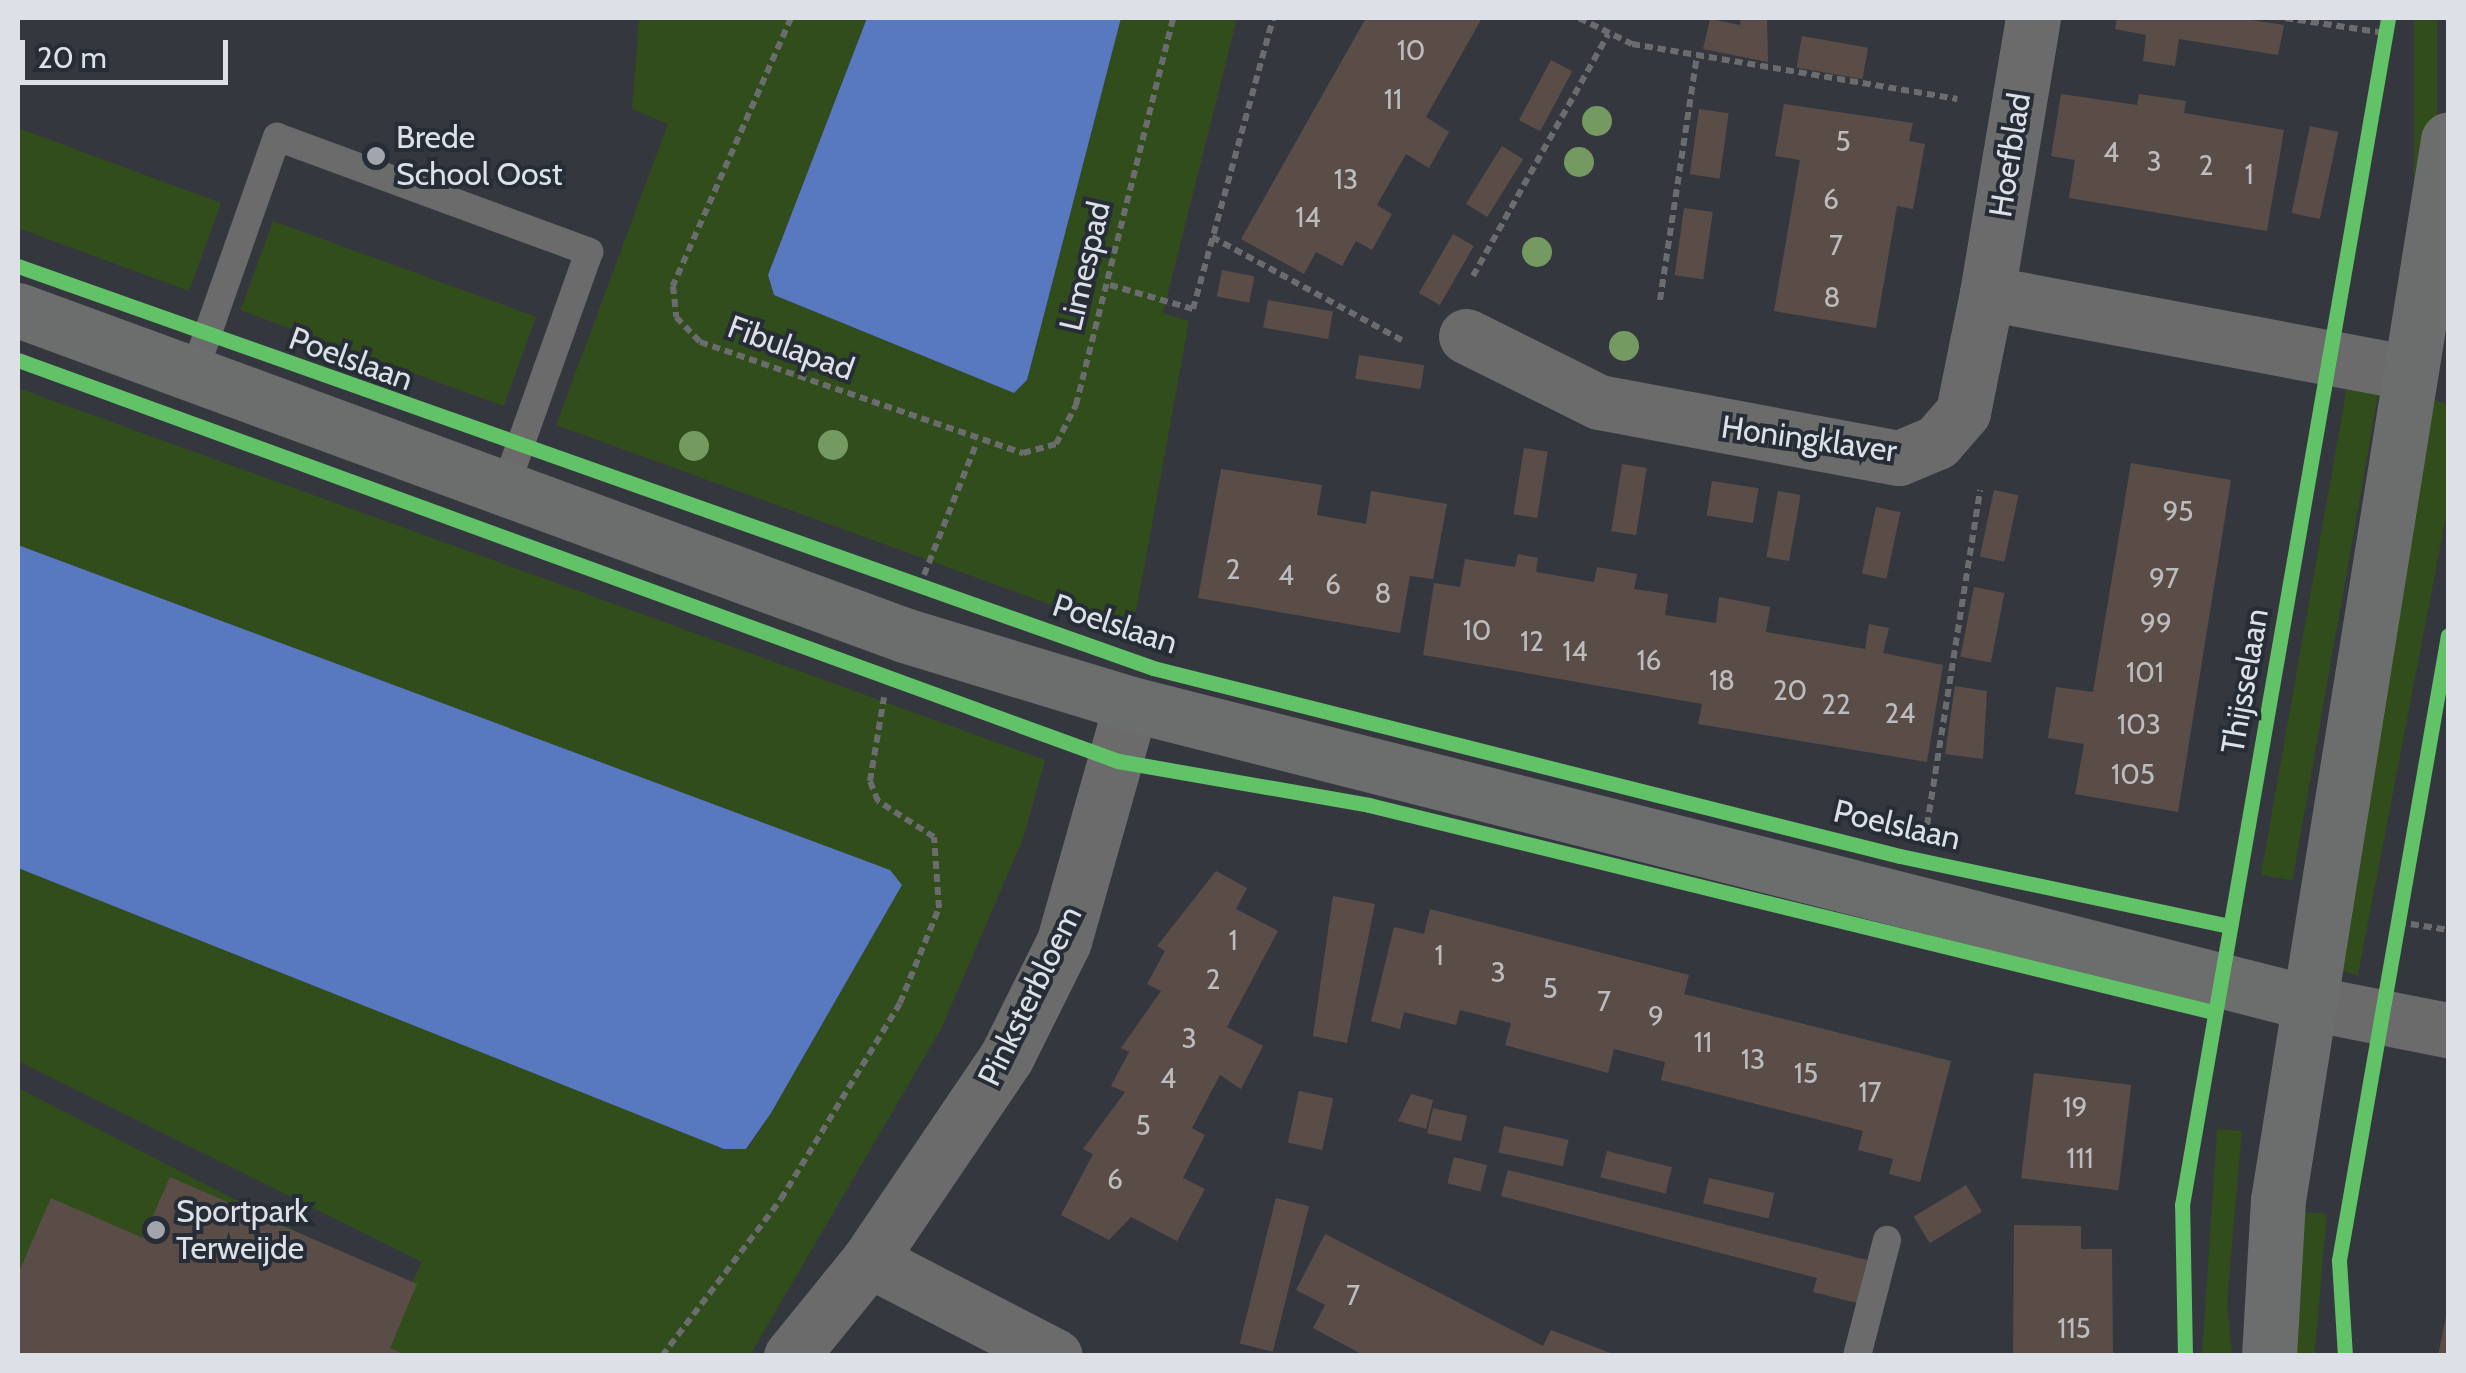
<!DOCTYPE html>
<style>
body{margin:0}
#map{position:relative;width:2466px;height:1373px;overflow:hidden;background:#34383e;font-family:Cabin,sans-serif}
div>[style]{position:absolute}
[style*='--x']{left:calc(var(--x)*1px);top:calc(var(--y)*1px);width:calc(var(--w)*1px);rotate:calc(var(--a)*1deg)}
.green>*{inset:0;background:#304d1b;transform-origin:0 0}
.water>*{inset:0;background:#5878bf}
.building>*{inset:0;background:#5a4d48;transform-origin:0 0}
.path>*{height:6px;margin-top:-3px;transform-origin:0;background:repeating-linear-gradient(90deg,#6a6c6d 0 8px,transparent 0 13px)}
.lane>*{height:28px;margin:-14px;padding:0 14px;transform-origin:14px;border-radius:14px;background:#6a6b6a}
.street>*{height:55px;margin:-27.5px;padding:0 27.5px;transform-origin:27.5px;border-radius:27.5px;background:#6a6b6a}
.secondary>*{height:55px;margin:-27.5px;padding:0 27.5px;transform-origin:27.5px;border-radius:27.5px;background:#6b6e6d}
.cycleway>*{height:15px;margin:-7.5px;padding:0 7.5px;transform-origin:7.5px;border-radius:7.5px;background:#61c268}
.trees>*{width:30px;height:30px;margin:-15px;border-radius:50%;background:#749a61}
.dots>*{width:28px;height:28px;translate:-50% -50%;box-sizing:border-box;border:5px solid #272d36;border-radius:50%}
span{translate:-50% -50%;white-space:nowrap;text-align:center;line-height:1.15;-webkit-text-stroke:8px #272d36;paint-order:stroke}
.number-label{font-size:28px;color:#bcbcbf}
.number-label span{-webkit-text-stroke-width:0}
.poi-label{font-size:32px;color:#dde1e7}
.left{translate:0 -50%;text-align:left}
.street-label{font-size:32px;color:#dde1e7}
.frame{position:absolute;inset:0;border:20px solid #dde1e7;pointer-events:none}
.scale{position:absolute;left:20px;top:40px;width:208px;height:45px;box-sizing:border-box;border:5px solid #dde1e7;border-top:0;padding-left:12px;font-size:30px;line-height:35px;white-space:nowrap;color:#dde1e7;-webkit-text-stroke:8px #272d36;paint-order:stroke}
</style>
<div id="map">
<div class="green">
<div style="clip-path:polygon(639px 18px,867px 18px,768px 275px,774px 295px,1014px 393px,1027px 380px,1121px 18px,1237px 18px,1163px 313px,1189px 321px,1132px 634px,556px 425px,668px 124px,632px 109px)"></div>
<div style="left:2414px;top:18px;width:23px;height:266px"></div>
<div style="clip-path:polygon(18px 128px,221px 203px,189px 291px,18px 228px)"></div>
<div style="left:273px;top:221px;width:280px;height:95px;rotate:20deg"></div>
<div style="clip-path:polygon(18px 388px,1045px 760px,1024px 836px,942px 1027px,750px 1355px,18px 1355px,18px 1088px,409px 1289px,422px 1262px,18px 1061px,18px 868px,724px 1149px,747px 1149px,771px 1113px,902px 885px,889px 870px,18px 545px)"></div>
<div style="left:2378px;top:395px;width:493px;height:32px;rotate:100deg"></div>
<div style="clip-path:polygon(2427px 397px,2448px 405px,2448px 506px,2358px 975px,2333px 969px)"></div>
<div style="clip-path:polygon(2217px 1129px,2242px 1131px,2227px 1302px,2232px 1355px,2202px 1355px)"></div>
<div style="left:2304px;top:1212px;width:23px;height:143px;rotate:5deg"></div>
</div>
<div class="water">
<div style="clip-path:polygon(867px 18px,1121px 18px,1027px 380px,1014px 393px,774px 295px,768px 275px)"></div>
<div style="clip-path:polygon(18px 545px,890px 870px,902px 885px,771px 1113px,746px 1149px,724px 1149px,18px 868px)"></div>
</div>
<div class="building">
<div style="clip-path:polygon(1366px 18px,1482px 18px,1426px 117px,1449px 132px,1429px 168px,1406px 154px,1377px 205px,1392px 214px,1372px 250px,1356px 241px,1342px 266px,1316px 252px,1304px 274px,1241px 239px)"></div>
<div style="clip-path:polygon(1741px 18px,1767px 18px,1768px 62px,1703px 49px,1710px 19px,1740px 25px)"></div>
<div style="clip-path:polygon(2117px 18px,2238px 18px,2284px 25px,2278px 55px,2179px 39px,2175px 66px,2143px 61px,2146px 35px,2115px 29px)"></div>
<div style="left:1802px;top:36px;width:67px;height:32px;rotate:10deg"></div>
<div style="left:1551px;top:60px;width:24px;height:68px;rotate:28deg"></div>
<div style="clip-path:polygon(2061px 94px,2137px 105px,2139px 94px,2186px 101px,2184px 113px,2284px 130px,2267px 231px,2069px 198px,2075px 160px,2051px 156px)"></div>
<div style="clip-path:polygon(1784px 104px,1913px 123px,1909px 141px,1925px 144px,1913px 209px,1897px 206px,1876px 328px,1774px 311px,1800px 160px,1775px 156px)"></div>
<div style="left:1699px;top:109px;width:30px;height:66px;rotate:8deg"></div>
<div style="left:2310px;top:126px;width:29px;height:89px;rotate:12deg"></div>
<div style="left:1502px;top:146px;width:25px;height:68px;rotate:32deg"></div>
<div style="left:1684px;top:208px;width:29px;height:68px;rotate:8deg"></div>
<div style="left:1453px;top:234px;width:24px;height:68px;rotate:30deg"></div>
<div style="left:1222px;top:270px;width:33px;height:27px;rotate:11deg"></div>
<div style="left:1268px;top:300px;width:66px;height:28px;rotate:10deg"></div>
<div style="left:1359px;top:355px;width:66px;height:24px;rotate:9deg"></div>
<div style="left:1524px;top:448px;width:24px;height:67px;rotate:9deg"></div>
<div style="clip-path:polygon(2131px 463px,2231px 480px,2178px 812px,2075px 794px,2084px 744px,2048px 738px,2056px 687px,2093px 692px)"></div>
<div style="left:1622px;top:464px;width:25px;height:68px;rotate:9deg"></div>
<div style="clip-path:polygon(1221px 469px,1322px 485px,1317px 515px,1366px 524px,1371px 491px,1447px 504px,1433px 579px,1410px 576px,1400px 633px,1198px 598px)"></div>
<div style="left:1712px;top:481px;width:47px;height:35px;rotate:9deg"></div>
<div style="left:1994px;top:490px;width:25px;height:68px;rotate:12deg"></div>
<div style="left:1778px;top:491px;width:23px;height:67px;rotate:10deg"></div>
<div style="left:1876px;top:507px;width:25px;height:68px;rotate:12deg"></div>
<div style="clip-path:polygon(1518px 554px,1538px 558px,1536px 572px,1594px 582px,1597px 567px,1637px 574px,1634px 589px,1668px 594px,1665px 615px,1716px 623px,1719px 597px,1770px 607px,1766px 632px,1865px 649px,1869px 624px,1889px 628px,1883px 653px,1943px 665px,1927px 762px,1698px 724px,1702px 704px,1423px 655px,1434px 583px,1460px 587px,1465px 559px,1515px 567px)"></div>
<div style="left:1974px;top:587px;width:31px;height:71px;rotate:11deg"></div>
<div style="clip-path:polygon(1955px 686px,1987px 691px,1983px 759px,1945px 754px)"></div>
<div style="clip-path:polygon(1216px 871px,1247px 888px,1236px 909px,1278px 931px,1227px 1027px,1263px 1046px,1241px 1089px,1220px 1075px,1192px 1128px,1205px 1135px,1183px 1178px,1205px 1189px,1177px 1241px,1131px 1217px,1109px 1240px,1061px 1215px,1093px 1154px,1083px 1149px,1125px 1092px,1111px 1086px,1129px 1052px,1121px 1048px,1161px 991px,1147px 984px,1165px 951px,1157px 946px)"></div>
<div style="clip-path:polygon(1333px 896px,1375px 904px,1347px 1043px,1313px 1036px)"></div>
<div style="clip-path:polygon(1430px 909px,1689px 975px,1684px 994px,1951px 1061px,1920px 1182px,1889px 1174px,1893px 1159px,1858px 1150px,1863px 1131px,1661px 1080px,1665px 1062px,1614px 1049px,1608px 1073px,1505px 1045px,1511px 1023px,1460px 1010px,1456px 1025px,1404px 1012px,1400px 1029px,1371px 1021px,1394px 927px,1424px 934px)"></div>
<div style="left:2034px;top:1073px;width:98px;height:106px;rotate:7deg"></div>
<div style="left:1299px;top:1091px;width:35px;height:53px;rotate:12deg"></div>
<div style="clip-path:polygon(1411px 1094px,1433px 1100px,1426px 1129px,1398px 1121px)"></div>
<div style="left:1433px;top:1108px;width:35px;height:26px;rotate:13deg"></div>
<div style="left:1504px;top:1126px;width:66px;height:27px;rotate:12deg"></div>
<div style="left:1607px;top:1151px;width:67px;height:27px;rotate:14deg"></div>
<div style="left:1454px;top:1157px;width:34px;height:27px;rotate:14deg"></div>
<div style="clip-path:polygon(1508px 1170px,1867px 1260px,1857px 1303px,1813px 1292px,1817px 1278px,1501px 1196px)"></div>
<div style="clip-path:polygon(170px 1177px,417px 1284px,390px 1348px,408px 1356px,18px 1356px,18px 1274px,51px 1198px,143px 1238px)"></div>
<div style="left:1709px;top:1178px;width:67px;height:26px;rotate:13deg"></div>
<div style="left:1966px;top:1185px;width:31px;height:61px;rotate:59deg"></div>
<div style="left:1276px;top:1198px;width:34px;height:150px;rotate:14deg"></div>
<div style="clip-path:polygon(2014px 1225px,2081px 1226px,2081px 1249px,2112px 1249px,2113px 1356px,2013px 1356px)"></div>
<div style="clip-path:polygon(1325px 1234px,1543px 1346px,1551px 1330px,1618px 1356px,1365px 1356px,1313px 1328px,1325px 1305px,1296px 1290px)"></div>
<div style="clip-path:polygon(2447px 1311px,2448px 1356px,2438px 1356px)"></div>
</div>
<div class="path">
<div style="--x:791;--y:18;--w:293;--a:113.8"></div>
<div style="--x:673;--y:286;--w:31;--a:84"></div>
<div style="--x:676;--y:317;--w:35;--a:46"></div>
<div style="--x:700;--y:342;--w:342;--a:19"></div>
<div style="--x:1023;--y:453;--w:34;--a:-15"></div>
<div style="--x:1056;--y:444;--w:44;--a:-62.9"></div>
<div style="--x:1076;--y:405;--w:399;--a:-75.9"></div>
<div style="--x:1579;--y:18;--w:59;--a:26.1"></div>
<div style="--x:1632;--y:44;--w:330;--a:9.6"></div>
<div style="--x:2285;--y:18;--w:101;--a:8.5"></div>
<div style="--x:1212;--y:237;--w:216;--a:28.5"></div>
<div style="--x:1473;--y:276;--w:277;--a:-60.8"></div>
<div style="--x:1110;--y:285;--w:86;--a:16.1"></div>
<div style="--x:1193;--y:309;--w:302;--a:-74.6"></div>
<div style="--x:1660;--y:300;--w:247;--a:-81.4"></div>
<div style="--x:924;--y:575;--w:143;--a:-68.3"></div>
<div style="--x:2447;--y:646;--w:1;--a:0"></div>
<div style="--x:1925;--y:838;--w:352;--a:-81"></div>
<div style="--x:2398;--y:922;--w:51;--a:9.1"></div>
<div style="--x:662;--y:1356;--w:197;--a:-52.8"></div>
<div style="--x:781;--y:1199;--w:229;--a:-58.7"></div>
<div style="--x:900;--y:1003;--w:103;--a:-67.7"></div>
<div style="--x:939;--y:908;--w:71;--a:-94"></div>
<div style="--x:934;--y:837;--w:67;--a:-147.3"></div>
<div style="--x:878;--y:801;--w:22;--a:-112"></div>
<div style="--x:870;--y:781;--w:85;--a:-80.5"></div>
</div>
<div class="lane">
<div style="--x:192;--y:378;--w:256;--a:-70.6"></div>
<div style="--x:277;--y:137;--w:333;--a:20.2"></div>
<div style="--x:589;--y:252;--w:254;--a:109.6"></div>
<div style="--x:1857;--y:1356;--w:120;--a:-75.5"></div>
</div>
<div class="street">
<div style="--x:1987;--y:293;--w:279;--a:-80.5"></div>
<div style="--x:1466;--y:336;--w:148;--a:26.4"></div>
<div style="--x:1599;--y:402;--w:305;--a:10.6"></div>
<div style="--x:1899;--y:458;--w:41;--a:-22.8"></div>
<div style="--x:1937;--y:442;--w:40;--a:-49"></div>
<div style="--x:1963;--y:412;--w:121;--a:-78.6"></div>
<div style="--x:1987;--y:293;--w:430;--a:10.7"></div>
<div style="--x:2310;--y:1003;--w:141;--a:11.1"></div>
<div style="--x:869;--y:1260;--w:209;--a:27.3"></div>
<div style="--x:791;--y:1356;--w:124;--a:-50.9"></div>
<div style="--x:869;--y:1260;--w:244;--a:-55.9"></div>
<div style="--x:1006;--y:1058;--w:131;--a:-63.6"></div>
<div style="--x:1064;--y:941;--w:246;--a:-74.2"></div>
</div>
<div class="secondary">
<div style="--x:18;--y:310;--w:944;--a:20.14"></div>
<div style="--x:904;--y:635;--w:237;--a:16.9"></div>
<div style="--x:1131;--y:704;--w:1216;--a:14.23"></div>
<div style="--x:2269;--y:1356;--w:156;--a:-86.7"></div>
<div style="--x:2278;--y:1200;--w:1074;--a:-80.89"></div>
</div>
<div class="cycleway">
<div style="--x:18;--y:266;--w:1204;--a:19.5"></div>
<div style="--x:1153;--y:668;--w:770;--a:14.13"></div>
<div style="--x:1900;--y:856;--w:336;--a:12"></div>
<div style="--x:18;--y:360;--w:1171;--a:20.03"></div>
<div style="--x:1118;--y:761;--w:255;--a:9.9"></div>
<div style="--x:1369;--y:805;--w:869;--a:13.78"></div>
<div style="--x:2185;--y:1356;--w:151;--a:-91.1"></div>
<div style="--x:2182;--y:1205;--w:1205;--a:-80.15"></div>
<div style="--x:2345;--y:1356;--w:96;--a:-93.6"></div>
<div style="--x:2339;--y:1260;--w:634;--a:-80.11"></div>
</div>
<div class="trees">
<div style="left:1597px;top:121px"></div>
<div style="left:1579px;top:162px"></div>
<div style="left:1537px;top:252px"></div>
<div style="left:1624px;top:346px"></div>
<div style="left:833px;top:445px"></div>
<div style="left:694px;top:446px"></div>
</div>
<div class="dots">
<div style="left:376px;top:156px;background:#a2a6ac"></div>
<div style="left:156px;top:1230px;background:#a2a6ac"></div>
</div>
<div class="number-label">
<span style="left:1411px;top:50px">10</span>
<span style="left:1393px;top:99px">11</span>
<span style="left:1843px;top:141px">5</span>
<span style="left:2111px;top:152px">4</span>
<span style="left:2154px;top:161px">3</span>
<span style="left:2206px;top:165px">2</span>
<span style="left:2249px;top:174px">1</span>
<span style="left:1346px;top:179px">13</span>
<span style="left:1831px;top:199px">6</span>
<span style="left:1308px;top:217px">14</span>
<span style="left:1836px;top:245px">7</span>
<span style="left:1832px;top:297px">8</span>
<span style="left:2178px;top:511px">95</span>
<span style="left:1233px;top:569px">2</span>
<span style="left:1286px;top:575px">4</span>
<span style="left:2164px;top:578px">97</span>
<span style="left:1333px;top:584px">6</span>
<span style="left:1383px;top:593px">8</span>
<span style="left:2156px;top:623px">99</span>
<span style="left:1477px;top:630px">10</span>
<span style="left:1532px;top:641px">12</span>
<span style="left:1575px;top:651px">14</span>
<span style="left:1649px;top:660px">16</span>
<span style="left:2145px;top:672px">101</span>
<span style="left:1722px;top:680px">18</span>
<span style="left:1790px;top:690px">20</span>
<span style="left:1836px;top:704px">22</span>
<span style="left:1900px;top:713px">24</span>
<span style="left:2139px;top:724px">103</span>
<span style="left:2133px;top:774px">105</span>
<span style="left:1233px;top:940px">1</span>
<span style="left:1439px;top:955px">1</span>
<span style="left:1498px;top:972px">3</span>
<span style="left:1213px;top:979px">2</span>
<span style="left:1550px;top:988px">5</span>
<span style="left:1604px;top:1001px">7</span>
<span style="left:1656px;top:1016px">9</span>
<span style="left:1189px;top:1038px">3</span>
<span style="left:1703px;top:1042px">11</span>
<span style="left:1753px;top:1059px">13</span>
<span style="left:1806px;top:1073px">15</span>
<span style="left:1168px;top:1078px">4</span>
<span style="left:1870px;top:1092px">17</span>
<span style="left:2075px;top:1107px">19</span>
<span style="left:1143px;top:1125px">5</span>
<span style="left:2080px;top:1158px">111</span>
<span style="left:1115px;top:1179px">6</span>
<span style="left:1353px;top:1295px">7</span>
<span style="left:2074px;top:1328px">115</span>
</div>
<div class="poi-label">
<span class="left" style="left:396px;top:156px">Brede<br>School Oost</span>
<span class="left" style="left:176px;top:1230px">Sportpark<br>Terweijde</span>
</div>
<div class="street-label">
<span style="left:2010px;top:155px;rotate:-81deg">Hoefblad</span>
<span style="left:1085px;top:266px;rotate:-77deg">Limespad</span>
<span style="left:791px;top:348px;rotate:20deg">Fibulapad</span>
<span style="left:351px;top:359px;rotate:20deg">Poelslaan</span>
<span style="left:1809px;top:439px;rotate:8deg">Honingklaver</span>
<span style="left:1115px;top:624px;rotate:18deg">Poelslaan</span>
<span style="left:2245px;top:681px;rotate:-80deg">Thijsselaan</span>
<span style="left:1897px;top:825px;rotate:13deg">Poelslaan</span>
<span style="left:1030px;top:996px;rotate:-64deg">Pinksterbloem</span>
</div>
<div class="frame"></div>
<div class="scale">20 m</div>
</div>
